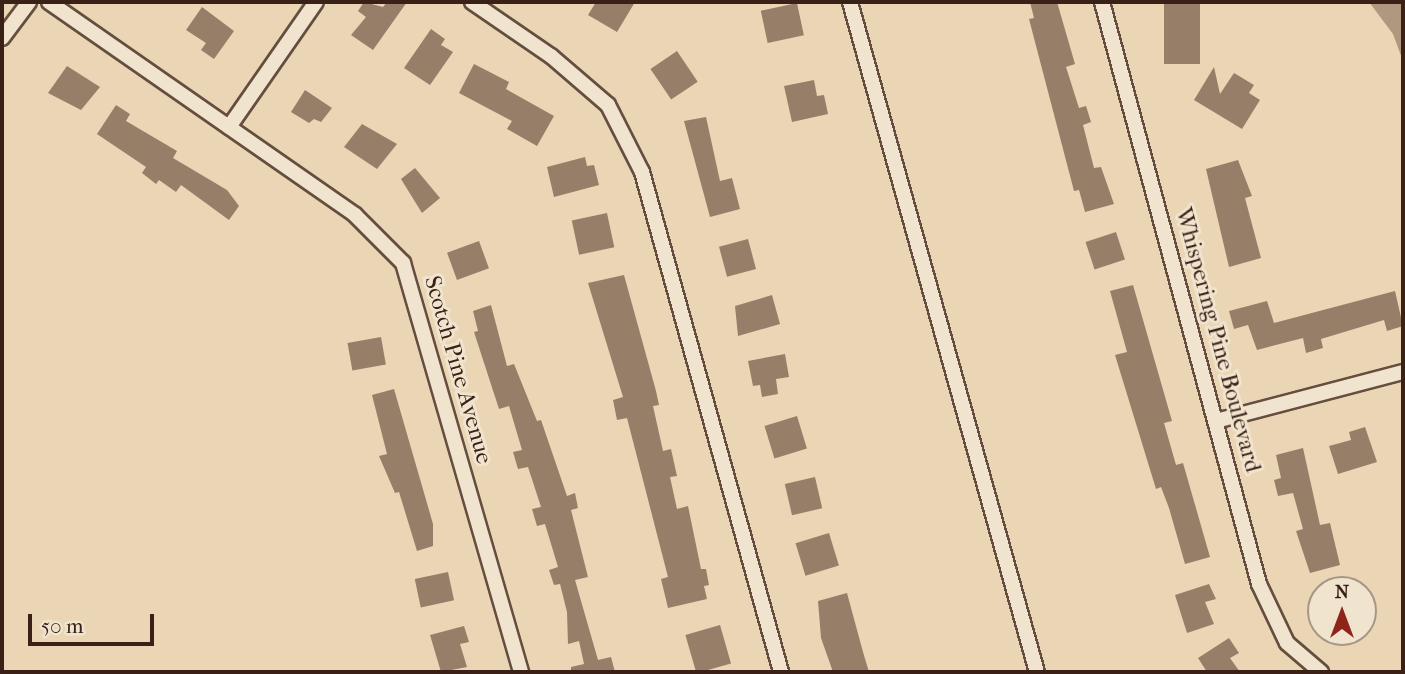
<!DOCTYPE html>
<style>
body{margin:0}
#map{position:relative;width:1405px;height:674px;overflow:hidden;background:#ead5b4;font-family:"IM FELL French Canon",serif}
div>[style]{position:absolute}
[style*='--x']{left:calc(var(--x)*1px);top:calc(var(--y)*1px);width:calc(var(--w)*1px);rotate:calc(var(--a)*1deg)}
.water>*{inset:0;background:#ae987f}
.building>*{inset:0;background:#957f69;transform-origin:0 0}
.roads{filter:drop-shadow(2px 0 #654e3f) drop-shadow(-2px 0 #654e3f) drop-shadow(0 2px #654e3f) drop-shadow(0 -2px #654e3f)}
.minor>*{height:14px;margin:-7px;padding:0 7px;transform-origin:7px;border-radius:7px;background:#f1e4ce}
span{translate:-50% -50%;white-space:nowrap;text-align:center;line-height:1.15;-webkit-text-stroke:6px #f1e4ce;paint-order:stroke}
.street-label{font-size:23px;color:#392118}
.frame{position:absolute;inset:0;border:4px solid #392118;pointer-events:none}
.north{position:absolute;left:1307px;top:576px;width:70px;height:70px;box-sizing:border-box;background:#f1e4ce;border:2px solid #a79685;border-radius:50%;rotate:0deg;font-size:19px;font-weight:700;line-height:28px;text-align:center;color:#392118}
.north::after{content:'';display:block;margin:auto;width:24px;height:32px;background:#8f2418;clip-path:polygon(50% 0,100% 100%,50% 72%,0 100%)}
.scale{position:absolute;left:28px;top:614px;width:126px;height:32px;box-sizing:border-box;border:4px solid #392118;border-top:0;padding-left:9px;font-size:21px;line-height:24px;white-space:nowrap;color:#392118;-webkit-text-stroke:5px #f1e4ce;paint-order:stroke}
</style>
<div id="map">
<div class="water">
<div style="clip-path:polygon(1369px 2px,1403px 2px,1403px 61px,1393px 34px)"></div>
</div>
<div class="building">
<div style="clip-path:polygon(364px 2px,383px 7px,387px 2px,407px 2px,373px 50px,351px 35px,366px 17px,358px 11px)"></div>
<div style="clip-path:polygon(596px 2px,635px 2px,617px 32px,588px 15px)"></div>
<div style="clip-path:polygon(1030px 2px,1057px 2px,1075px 64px,1066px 67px,1079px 108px,1086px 106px,1091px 122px,1083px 125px,1094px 168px,1101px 167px,1114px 204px,1085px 212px,1079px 190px,1074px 191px,1029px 19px,1034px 18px)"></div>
<div style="left:1164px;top:2px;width:36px;height:62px"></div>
<div style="left:797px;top:3px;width:33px;height:37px;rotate:78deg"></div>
<div style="clip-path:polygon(202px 7px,234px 31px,214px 59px,201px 50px,206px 43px,186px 30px)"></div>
<div style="clip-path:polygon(431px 29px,445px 39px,441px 45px,453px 52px,430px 85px,404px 68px)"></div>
<div style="left:677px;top:51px;width:37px;height:32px;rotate:56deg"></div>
<div style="clip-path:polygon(474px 64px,509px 82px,506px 89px,554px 116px,537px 146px,507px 129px,512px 121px,459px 93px)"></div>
<div style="clip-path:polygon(67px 66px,100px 87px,81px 110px,48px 93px)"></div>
<div style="clip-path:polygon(1214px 67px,1220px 94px,1234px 73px,1254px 85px,1249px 93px,1260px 100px,1242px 129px,1194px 100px)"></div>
<div style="clip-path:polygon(814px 80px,817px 96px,824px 95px,828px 114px,792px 122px,784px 86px)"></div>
<div style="clip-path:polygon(305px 90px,332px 108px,321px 122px,314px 119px,309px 123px,291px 112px)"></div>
<div style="clip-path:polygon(116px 105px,130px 114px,126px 121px,177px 151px,173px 158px,227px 190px,239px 206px,229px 220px,181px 185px,176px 192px,159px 180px,156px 184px,142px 173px,146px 167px,97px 134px)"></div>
<div style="clip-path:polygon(706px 117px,720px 181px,732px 178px,740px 209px,710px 217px,684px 121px)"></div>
<div style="clip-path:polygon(362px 124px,397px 144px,377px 169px,344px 147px)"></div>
<div style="clip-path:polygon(585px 157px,587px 166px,594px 165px,599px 185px,554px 197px,547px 167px)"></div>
<div style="clip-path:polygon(1238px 160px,1252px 196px,1245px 198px,1261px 258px,1229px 267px,1206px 169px)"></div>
<div style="clip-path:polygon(415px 168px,440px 198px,422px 213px,401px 179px)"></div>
<div style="left:607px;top:213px;width:35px;height:36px;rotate:78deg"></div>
<div style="left:1116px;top:232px;width:29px;height:32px;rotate:72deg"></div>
<div style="left:748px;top:239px;width:31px;height:30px;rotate:75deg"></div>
<div style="left:479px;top:241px;width:29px;height:34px;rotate:70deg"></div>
<div style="clip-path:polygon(624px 275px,656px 391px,659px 405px,653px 406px,663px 451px,671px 449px,677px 476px,670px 477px,677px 509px,688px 506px,701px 569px,706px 569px,709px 585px,704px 586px,707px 599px,668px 608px,661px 579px,668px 577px,627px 418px,617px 420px,613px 400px,623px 397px,588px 283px)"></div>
<div style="clip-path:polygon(1133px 285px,1172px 421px,1164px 423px,1176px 465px,1183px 463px,1210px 557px,1185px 564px,1169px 508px,1161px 487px,1156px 489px,1115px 355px,1127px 352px,1110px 291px)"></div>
<div style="clip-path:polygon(1395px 291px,1403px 326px,1387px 331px,1384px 320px,1321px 339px,1323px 348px,1306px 353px,1303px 338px,1257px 350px,1248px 325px,1234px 329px,1229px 311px,1267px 301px,1274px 323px)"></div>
<div style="clip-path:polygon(772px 295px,780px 324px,738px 336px,735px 306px)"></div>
<div style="clip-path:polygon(491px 305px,507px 366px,514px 364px,537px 421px,541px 420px,567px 496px,575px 493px,578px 508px,571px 510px,588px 577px,575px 580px,598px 660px,611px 657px,615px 672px,571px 672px,571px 667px,584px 664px,579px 641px,568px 644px,567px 612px,560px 584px,554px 585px,549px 570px,558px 567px,545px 524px,537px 526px,532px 509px,541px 507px,528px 467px,518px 469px,513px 452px,522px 450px,509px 406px,499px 409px,474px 332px,478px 331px,473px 311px)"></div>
<div style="left:381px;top:337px;width:28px;height:34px;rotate:80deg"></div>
<div style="clip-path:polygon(785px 354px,789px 377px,776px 379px,778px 394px,762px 397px,760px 385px,753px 386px,748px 361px)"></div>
<div style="clip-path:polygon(394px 389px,433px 524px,433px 546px,417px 551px,399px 492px,395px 493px,379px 456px,387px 454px,372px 395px)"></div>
<div style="left:797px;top:416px;width:34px;height:34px;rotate:73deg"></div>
<div style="clip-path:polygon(1365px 427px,1377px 462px,1338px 474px,1329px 446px,1351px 440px,1349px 432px)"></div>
<div style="clip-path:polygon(1303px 448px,1320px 525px,1330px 523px,1340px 565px,1310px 573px,1296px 531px,1303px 529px,1293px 493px,1278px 496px,1274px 480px,1281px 478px,1276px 455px)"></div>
<div style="left:815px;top:477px;width:32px;height:31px;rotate:77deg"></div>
<div style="left:829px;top:533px;width:34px;height:35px;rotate:73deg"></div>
<div style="left:448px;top:572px;width:29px;height:34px;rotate:78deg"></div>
<div style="clip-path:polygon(1209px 584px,1216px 599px,1205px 602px,1214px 624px,1187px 633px,1175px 595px)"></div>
<div style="clip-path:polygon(847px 593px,863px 652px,869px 672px,833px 672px,821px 638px,818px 601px)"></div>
<div style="left:720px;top:625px;width:40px;height:36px;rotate:74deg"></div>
<div style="clip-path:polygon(464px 626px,469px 642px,460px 644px,467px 667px,441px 672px,430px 635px)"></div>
<div style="clip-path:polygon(1229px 638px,1239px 653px,1230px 658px,1240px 672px,1207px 672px,1198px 658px)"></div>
</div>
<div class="roads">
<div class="minor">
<div style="--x:49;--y:2;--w:373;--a:34.8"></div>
<div style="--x:355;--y:215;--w:68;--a:45"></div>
<div style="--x:403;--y:263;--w:426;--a:73.9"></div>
<div style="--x:472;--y:2;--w:96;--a:34.4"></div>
<div style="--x:551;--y:56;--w:75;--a:40.7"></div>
<div style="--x:608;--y:105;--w:75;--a:63.1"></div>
<div style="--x:642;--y:172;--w:519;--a:74.46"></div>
<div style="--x:850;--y:2;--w:696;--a:74.41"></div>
<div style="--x:1102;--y:2;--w:603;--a:74.9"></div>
<div style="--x:1259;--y:584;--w:65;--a:64.6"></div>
<div style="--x:1287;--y:643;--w:45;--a:40.5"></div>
<div style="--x:2;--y:38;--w:45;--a:-53.1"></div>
<div style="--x:229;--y:127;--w:152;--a:-55.2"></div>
<div style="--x:1216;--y:421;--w:193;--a:-14.7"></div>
</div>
</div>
<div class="street-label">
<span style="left:1218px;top:340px;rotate:75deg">Whispering Pine Boulevard</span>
<span style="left:458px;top:370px;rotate:74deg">Scotch Pine Avenue</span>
</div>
<div class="frame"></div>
<div class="north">N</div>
<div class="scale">50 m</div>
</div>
